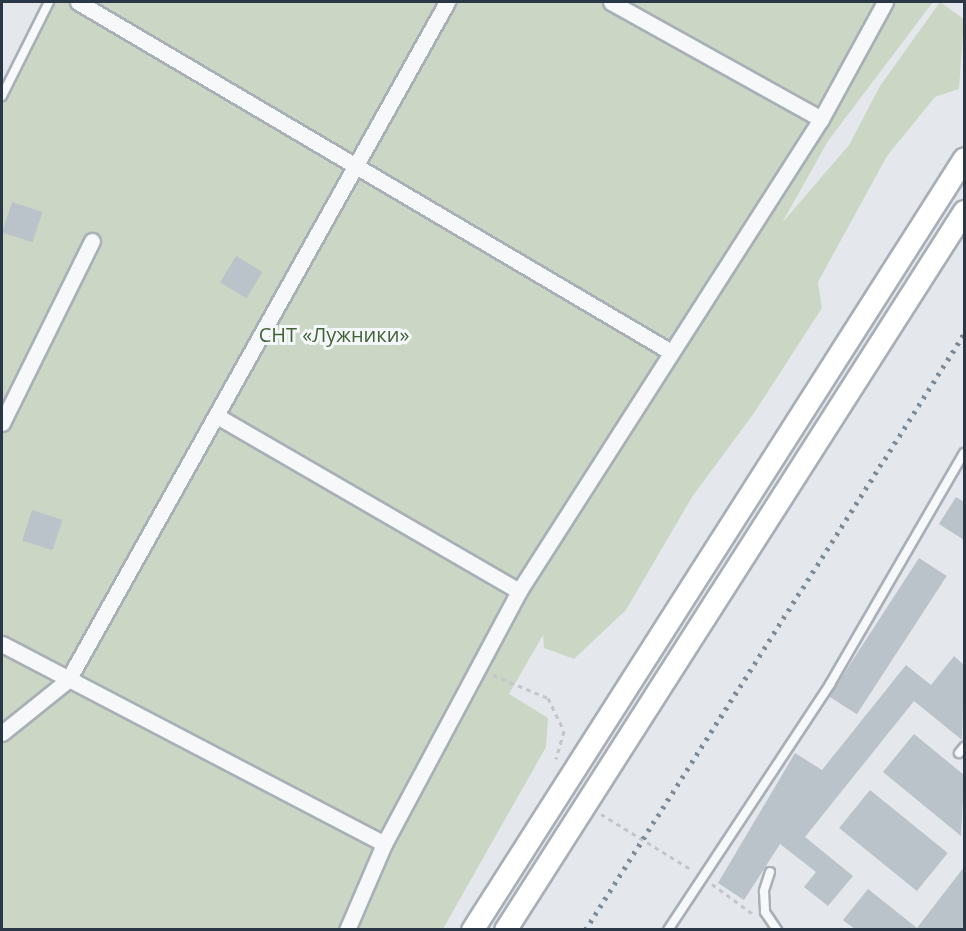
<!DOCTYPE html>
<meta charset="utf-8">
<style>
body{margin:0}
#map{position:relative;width:966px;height:931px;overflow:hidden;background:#e4e8ec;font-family:"Open Sans",sans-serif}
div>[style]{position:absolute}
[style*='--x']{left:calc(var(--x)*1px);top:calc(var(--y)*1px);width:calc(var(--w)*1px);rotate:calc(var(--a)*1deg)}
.green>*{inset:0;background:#cbd7c4}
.building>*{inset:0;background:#bac2ca;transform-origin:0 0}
.path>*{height:3px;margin-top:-1.5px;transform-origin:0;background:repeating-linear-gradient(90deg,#c2c6cb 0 4.5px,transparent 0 9px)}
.roads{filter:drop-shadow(2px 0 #a8afb7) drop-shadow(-2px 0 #a8afb7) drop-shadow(0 2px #a8afb7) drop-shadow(0 -2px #a8afb7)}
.lane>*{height:8px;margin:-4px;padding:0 4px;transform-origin:4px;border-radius:4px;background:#f7f8fa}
.street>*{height:15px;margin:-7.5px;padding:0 7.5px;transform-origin:7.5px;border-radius:7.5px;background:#f7f8fa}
.secondary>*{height:21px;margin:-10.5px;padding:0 10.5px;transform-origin:10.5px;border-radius:10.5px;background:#fff}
.rail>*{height:4.5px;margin-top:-2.25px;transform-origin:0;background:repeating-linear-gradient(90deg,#7c8997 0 3px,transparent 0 9px)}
span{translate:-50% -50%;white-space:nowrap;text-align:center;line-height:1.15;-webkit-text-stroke:6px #f4f7f9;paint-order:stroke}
.park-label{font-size:20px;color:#436237}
.frame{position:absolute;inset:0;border:3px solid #2a3746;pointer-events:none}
</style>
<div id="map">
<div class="green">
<div style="clip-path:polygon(43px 2px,933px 2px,828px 141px,782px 223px,849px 145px,880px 86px,940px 2px,964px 19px,959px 89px,935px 97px,887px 156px,818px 282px,822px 308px,754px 413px,692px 497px,626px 610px,574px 659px,544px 648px,543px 635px,509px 694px,548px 718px,546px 747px,443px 929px,2px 929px,2px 82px)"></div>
</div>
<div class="building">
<div style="left:12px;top:202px;width:32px;height:32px;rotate:18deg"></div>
<div style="left:236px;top:256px;width:31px;height:31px;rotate:31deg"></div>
<div style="clip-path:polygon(956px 497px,964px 502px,964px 540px,939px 524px)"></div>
<div style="left:32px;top:510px;width:32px;height:32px;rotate:18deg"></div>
<div style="left:919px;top:558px;width:33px;height:165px;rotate:33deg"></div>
<div style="clip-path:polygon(954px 656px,964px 665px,962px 740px,914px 701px,805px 837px,853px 876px,828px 906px,804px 887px,816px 872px,780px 844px,744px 900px,718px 883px,795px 753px,822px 770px,906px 665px,931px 685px)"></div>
<div style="clip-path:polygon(914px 734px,964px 775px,961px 836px,883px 772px)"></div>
<div style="left:870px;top:790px;width:100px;height:49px;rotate:39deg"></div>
<div style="clip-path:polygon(964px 867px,964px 925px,961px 930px,856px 930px,843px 920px,868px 889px,917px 928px)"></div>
</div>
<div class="path">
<div style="--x:493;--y:675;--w:60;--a:22.7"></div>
<div style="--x:548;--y:698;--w:37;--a:64"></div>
<div style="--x:564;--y:731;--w:29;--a:106"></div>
<div style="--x:601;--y:814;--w:107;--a:31.6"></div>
<div style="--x:712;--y:884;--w:51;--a:36.2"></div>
</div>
<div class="roads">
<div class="lane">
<div style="--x:2;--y:96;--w:105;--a:-63.4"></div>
<div style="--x:959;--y:753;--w:8;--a:-50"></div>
<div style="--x:770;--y:872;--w:20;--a:108"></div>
<div style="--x:764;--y:891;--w:21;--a:87"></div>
<div style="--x:765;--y:912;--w:22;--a:56"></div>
<div style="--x:668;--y:930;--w:295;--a:-56.6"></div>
<div style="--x:830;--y:684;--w:267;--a:-59.9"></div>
</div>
<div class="street">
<div style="--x:78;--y:2;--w:689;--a:30.55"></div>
<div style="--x:611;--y:2;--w:240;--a:29.1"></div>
<div style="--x:217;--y:416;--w:349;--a:30.1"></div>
<div style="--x:2;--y:423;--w:203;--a:-63.7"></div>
<div style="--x:2;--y:644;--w:431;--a:27.6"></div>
<div style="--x:2;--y:733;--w:85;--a:-38.8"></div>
<div style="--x:68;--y:680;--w:777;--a:-60.79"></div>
<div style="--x:347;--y:930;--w:94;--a:-66.7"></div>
<div style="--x:384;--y:844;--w:287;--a:-61.9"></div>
<div style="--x:519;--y:591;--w:560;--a:-57.39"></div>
<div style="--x:821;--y:119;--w:133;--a:-61.3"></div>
</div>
<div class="secondary">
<div style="--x:472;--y:930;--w:915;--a:-57.49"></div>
<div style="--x:505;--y:930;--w:853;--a:-57.45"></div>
</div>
</div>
<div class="rail">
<div style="--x:585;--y:930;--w:706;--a:-57.55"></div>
</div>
<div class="park-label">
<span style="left:334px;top:334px">СНТ «Лужники»</span>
</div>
<div class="frame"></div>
</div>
